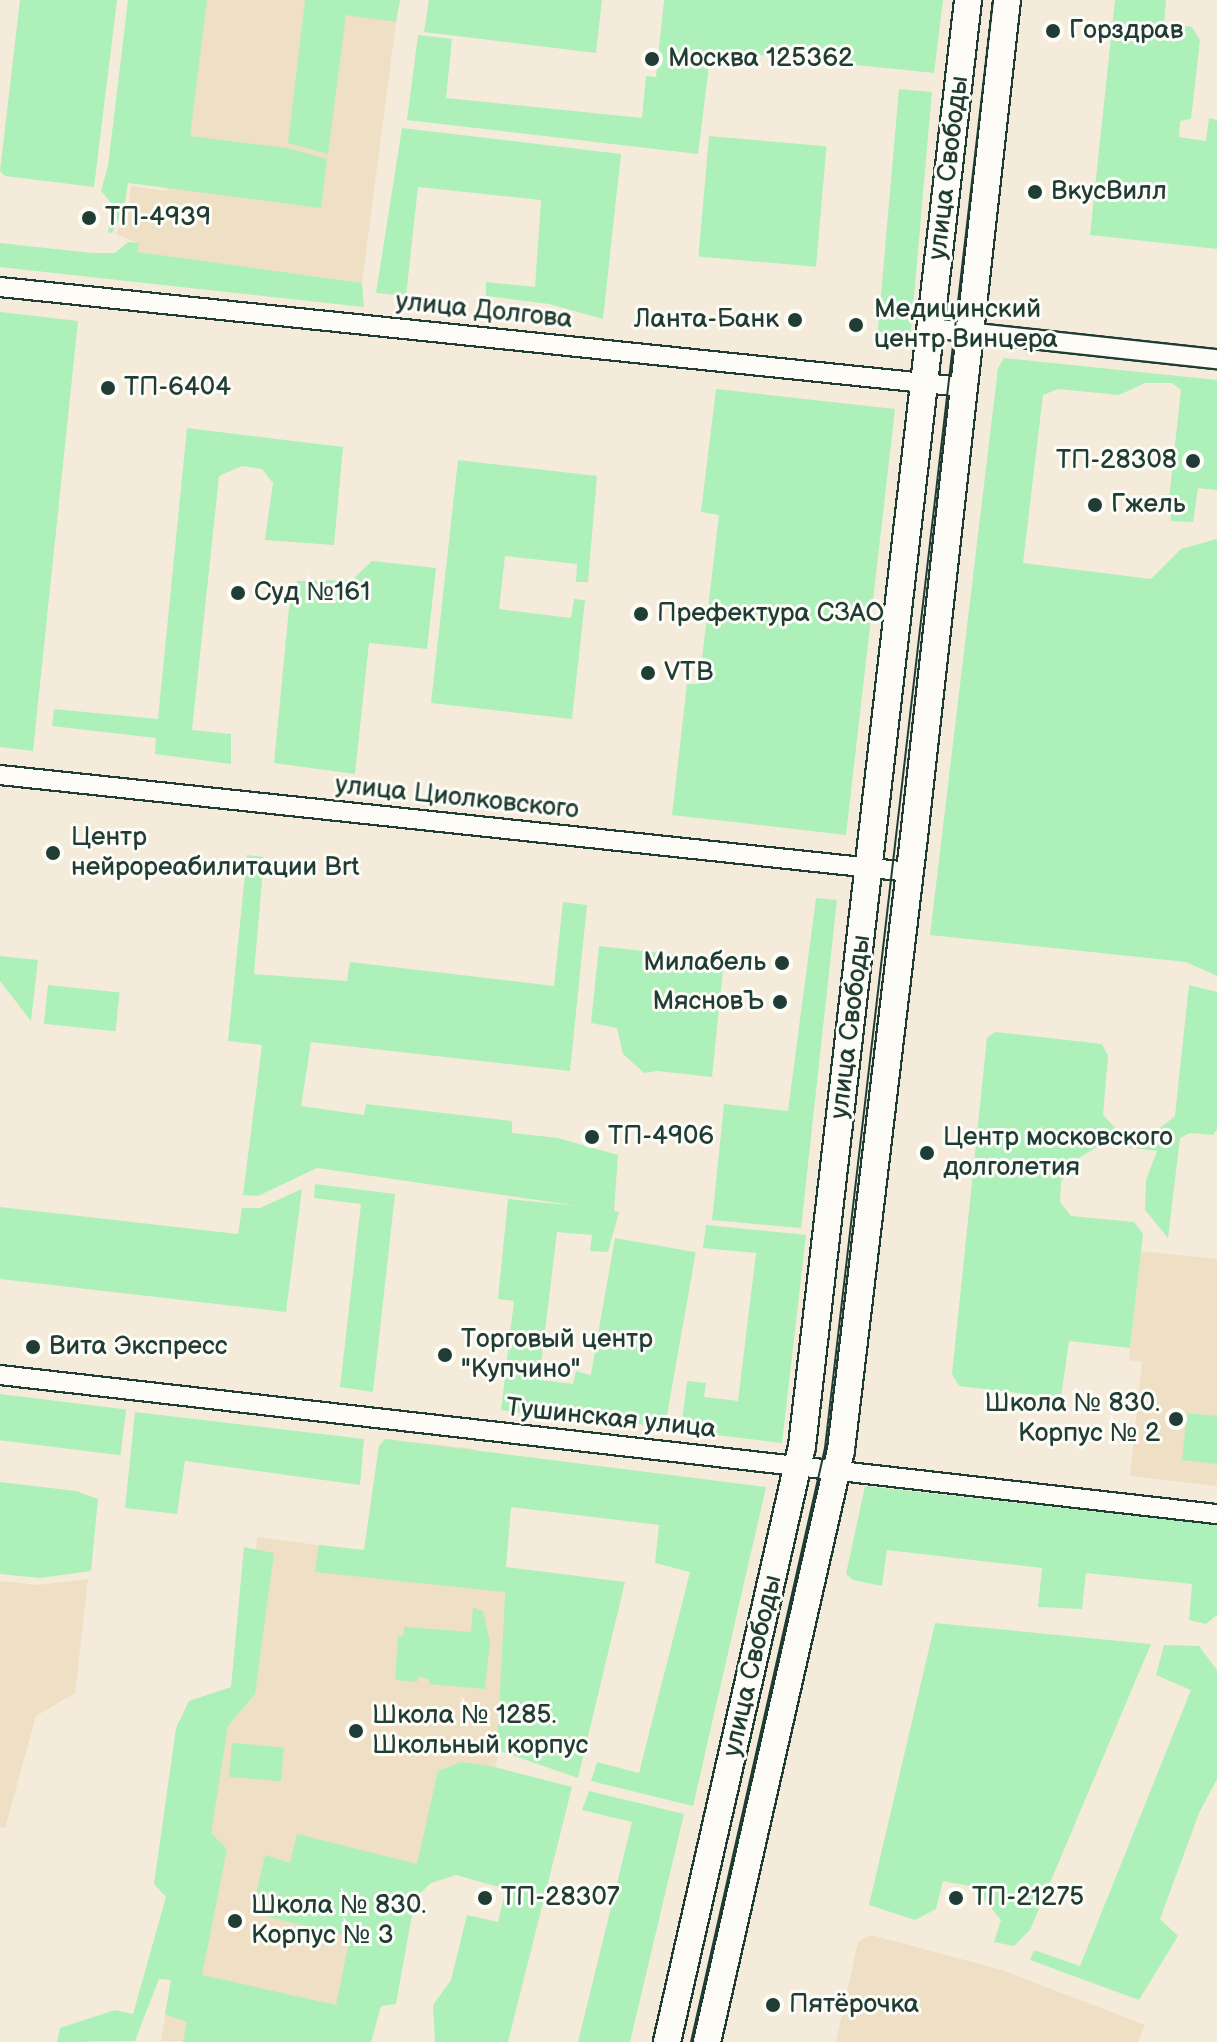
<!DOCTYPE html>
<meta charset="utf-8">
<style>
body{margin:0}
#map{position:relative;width:1217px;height:2042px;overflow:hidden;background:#f5ebda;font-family:"Balsamiq Sans",sans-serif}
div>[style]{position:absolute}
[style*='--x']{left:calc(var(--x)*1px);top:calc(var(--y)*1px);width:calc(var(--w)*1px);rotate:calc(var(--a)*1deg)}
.built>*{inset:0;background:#efdfc5}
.green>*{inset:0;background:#adf0ba;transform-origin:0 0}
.roads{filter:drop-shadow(2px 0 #1f3d34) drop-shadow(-2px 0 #1f3d34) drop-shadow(0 2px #1f3d34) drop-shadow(0 -2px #1f3d34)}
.minor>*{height:18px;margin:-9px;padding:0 9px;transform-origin:9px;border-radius:9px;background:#fdfcf7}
.secondary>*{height:26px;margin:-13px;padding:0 13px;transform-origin:13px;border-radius:13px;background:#fdfcf7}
.tram>*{height:2px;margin:-1px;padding:0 1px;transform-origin:1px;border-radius:1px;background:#1f3d34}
.dots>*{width:22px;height:22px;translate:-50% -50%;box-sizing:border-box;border:4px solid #fdfcf7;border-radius:50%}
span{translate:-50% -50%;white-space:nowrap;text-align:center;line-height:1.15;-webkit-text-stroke:6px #fdfcf7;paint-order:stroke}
.poi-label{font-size:26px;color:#1f3d34}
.left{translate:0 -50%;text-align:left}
.right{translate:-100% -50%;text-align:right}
.street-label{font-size:26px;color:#1f3d34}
</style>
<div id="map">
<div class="built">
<div style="clip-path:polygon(128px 0,348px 0,346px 14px,396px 22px,362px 283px,137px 252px,138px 243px,116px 234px,128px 210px,131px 186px,167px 191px,170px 173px)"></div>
<div style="clip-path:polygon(1141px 1251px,1217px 1259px,1217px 1486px,1130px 1476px,1142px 1362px,1129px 1360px)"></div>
<div style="clip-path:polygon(385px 1439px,475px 1449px,506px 1567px,497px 1760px,481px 1825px,431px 1813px,371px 2042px,161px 2041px,216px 1712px,247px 1692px,257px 1537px,364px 1551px,379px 1446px)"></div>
<div style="clip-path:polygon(88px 1579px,75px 1693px,36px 1716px,5px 1828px,0 1827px,0 1581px,39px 1585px)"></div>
<div style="clip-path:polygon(871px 1935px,1002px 1970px,1145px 2025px,1138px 2042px,836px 2042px,858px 1942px)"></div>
</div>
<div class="green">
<div style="clip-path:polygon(20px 0,117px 0,94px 187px,5px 176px,0 171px)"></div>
<div style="clip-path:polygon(128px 0,207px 0,190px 136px,287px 148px,327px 159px,321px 208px,128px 183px,124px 208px,112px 233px,108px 232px,112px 204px,101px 191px,108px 166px)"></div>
<div style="clip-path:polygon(305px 0,400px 0,396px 22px,346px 15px,328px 154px,288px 143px)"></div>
<div style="clip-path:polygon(429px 0,602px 0,596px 53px,424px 32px)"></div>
<div style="clip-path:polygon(664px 0,943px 0,934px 73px,711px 50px,698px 154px,407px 120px,418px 35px,452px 39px,446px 98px,642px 118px,646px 76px,656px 77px)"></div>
<div style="clip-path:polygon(1115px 0,1166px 0,1164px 23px,1192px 27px,1200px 40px,1191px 119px,1180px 121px,1179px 137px,1206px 141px,1209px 118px,1217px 120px,1217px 249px,1090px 235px)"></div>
<div style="left:899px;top:89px;width:33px;height:247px;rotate:5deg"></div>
<div style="clip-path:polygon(402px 128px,621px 154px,603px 319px,549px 304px,486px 296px,486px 282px,535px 287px,541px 200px,418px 187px,406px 296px,376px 293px)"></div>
<div style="left:709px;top:136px;width:118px;height:121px;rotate:5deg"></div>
<div style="clip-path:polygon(128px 242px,139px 243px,138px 252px,362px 283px,364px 307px,0 267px,0 243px,92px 253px,115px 253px)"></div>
<div style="clip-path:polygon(0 312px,78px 321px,33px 751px,0 747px)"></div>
<div style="clip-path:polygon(1004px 358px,1217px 380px,1217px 490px,1198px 488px,1193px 522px,1171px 521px,1169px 499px,1181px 390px,1172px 383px,1145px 383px,1119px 395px,1058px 389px,1043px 395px,1023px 563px,1151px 579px,1181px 549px,1217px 539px,1217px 976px,1186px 962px,930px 935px,998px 368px)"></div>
<div style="clip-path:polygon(716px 389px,895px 409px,846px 835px,672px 815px,687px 684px,699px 684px,719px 515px,701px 512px)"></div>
<div style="clip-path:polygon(187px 428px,343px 447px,334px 545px,265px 540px,273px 483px,262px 469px,242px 466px,219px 476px,192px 730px,231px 734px,231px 764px,155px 754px,156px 738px,52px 726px,54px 709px,158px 719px)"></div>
<div style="clip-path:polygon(458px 460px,597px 476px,588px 582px,576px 582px,577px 564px,505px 556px,499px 609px,571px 618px,574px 599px,585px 600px,572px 719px,431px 703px)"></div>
<div style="clip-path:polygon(372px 561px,436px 568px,427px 649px,369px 643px,355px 774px,274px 763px,289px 608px,297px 581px,352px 580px)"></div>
<div style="clip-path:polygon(247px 855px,264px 857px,254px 974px,347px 981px,350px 962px,554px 986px,563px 902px,587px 905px,570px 1071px,311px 1042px,301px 1106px,364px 1115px,366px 1104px,512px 1121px,512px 1133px,558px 1138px,618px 1155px,614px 1211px,619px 1212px,608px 1252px,590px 1251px,592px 1235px,557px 1232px,539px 1380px,573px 1384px,576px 1371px,593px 1376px,588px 1421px,501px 1410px,514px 1301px,498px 1299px,508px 1199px,578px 1206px,317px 1168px,258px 1196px,243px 1195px,262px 1045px,228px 1041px)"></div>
<div style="clip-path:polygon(816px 898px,837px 900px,801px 1228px,712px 1220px,724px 1104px,788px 1111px)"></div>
<div style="clip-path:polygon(599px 946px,724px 960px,712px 1077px,657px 1071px,644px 1073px,623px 1054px,617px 1028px,591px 1023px)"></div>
<div style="clip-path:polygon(0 956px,38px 960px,31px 1021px,0 981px)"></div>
<div style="left:48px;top:985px;width:72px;height:39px;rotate:6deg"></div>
<div style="clip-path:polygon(1189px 985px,1217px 992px,1217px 1129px,1213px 1135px,1190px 1133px,1180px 1138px,1168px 1238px,1145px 1210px,1146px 1180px,1157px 1151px,1102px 1144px,1077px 1159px,1061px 1182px,1060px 1202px,1071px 1216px,1134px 1222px,1143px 1234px,1130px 1348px,1069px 1341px,1061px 1398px,959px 1386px,952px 1374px,987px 1038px,995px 1032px,1102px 1044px,1108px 1056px,1103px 1115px,1116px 1129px,1155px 1132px,1175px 1116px)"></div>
<div style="clip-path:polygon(315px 1184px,395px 1194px,373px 1392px,340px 1387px,361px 1204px,314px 1198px)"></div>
<div style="clip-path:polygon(302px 1189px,286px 1312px,0 1279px,0 1207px,238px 1234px,242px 1208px,260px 1208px)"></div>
<div style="clip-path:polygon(706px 1225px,806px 1235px,782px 1443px,681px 1431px,687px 1381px,706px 1383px,704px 1397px,738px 1401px,756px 1253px,703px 1248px)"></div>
<div style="left:615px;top:1238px;width:82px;height:179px;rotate:10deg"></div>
<div style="left:0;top:1394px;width:127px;height:46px;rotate:7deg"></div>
<div style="clip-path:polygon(135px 1412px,364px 1439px,360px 1485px,185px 1461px,177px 1514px,125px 1508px)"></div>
<div style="clip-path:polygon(1187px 1413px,1217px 1416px,1217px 1464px,1182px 1460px)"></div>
<div style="clip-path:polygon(385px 1439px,766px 1487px,693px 1806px,591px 1781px,597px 1762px,639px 1773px,690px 1572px,655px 1563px,659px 1525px,511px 1507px,506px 1567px,625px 1582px,578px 1778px,497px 1750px,505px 1592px,315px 1572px,319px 1545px,364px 1550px,379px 1446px)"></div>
<div style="clip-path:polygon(0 1482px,76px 1491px,98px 1499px,91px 1571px,40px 1578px,0 1574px)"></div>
<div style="clip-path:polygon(865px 1486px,1217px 1525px,1217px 1615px,1206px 1624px,1189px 1620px,1192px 1584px,1086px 1573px,1082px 1609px,1038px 1607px,1042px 1568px,887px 1550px,882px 1586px,853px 1580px,846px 1574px)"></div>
<div style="clip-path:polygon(244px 1547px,274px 1553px,255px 1694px,228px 1726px,211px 1833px,227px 1849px,202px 1975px,336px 2005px,350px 1937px,252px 1913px,265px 1855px,290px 1863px,297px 1834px,417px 1864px,438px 1771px,461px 1762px,495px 1767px,572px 1787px,508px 2042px,435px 2042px,433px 2005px,451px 1980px,467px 1915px,498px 1922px,506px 1889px,456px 1875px,431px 1883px,415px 1898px,396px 2004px,381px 2006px,371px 2042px,183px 2042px,187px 2022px,165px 2014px,171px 1980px,159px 1979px,135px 2041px,57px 2042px,60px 2028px,115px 2010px,133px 2014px,166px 1897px,154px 1884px,176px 1728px,189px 1701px,231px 1687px)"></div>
<div style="clip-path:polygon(473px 1607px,483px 1611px,490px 1642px,485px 1689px,429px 1684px,429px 1679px,418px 1677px,417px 1682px,395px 1680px,398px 1636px,403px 1637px,404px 1627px,471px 1632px)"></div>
<div style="clip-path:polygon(935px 1623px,1151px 1644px,1030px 1930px,1014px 1946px,994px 1942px,1001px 1920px,974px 1887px,943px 1881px,936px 1909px,915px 1920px,869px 1905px)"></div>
<div style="clip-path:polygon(1164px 1645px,1199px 1646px,1217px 1670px,1217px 1779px,1199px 1813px,1160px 1919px,1178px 1936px,1139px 2000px,1030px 1960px,1034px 1950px,1080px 1966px,1191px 1690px,1156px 1675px)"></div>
<div style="left:232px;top:1743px;width:52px;height:34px;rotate:5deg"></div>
<div style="clip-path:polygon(589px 1791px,684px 1814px,630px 2042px,578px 2042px,632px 1822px,582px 1810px)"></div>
</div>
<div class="roads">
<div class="minor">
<div style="--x:0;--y:287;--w:968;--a:5.93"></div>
<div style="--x:930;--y:328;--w:289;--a:6.2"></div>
<div style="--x:0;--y:775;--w:914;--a:6.09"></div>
<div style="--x:0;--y:1375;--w:1225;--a:6.52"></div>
</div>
<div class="secondary">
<div style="--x:667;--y:2042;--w:611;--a:-77.24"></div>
<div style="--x:802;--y:1446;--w:1455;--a:-83.45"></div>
<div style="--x:707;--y:2042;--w:607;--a:-77.25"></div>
<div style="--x:841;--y:1450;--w:617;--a:-83.21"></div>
<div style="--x:914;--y:837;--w:842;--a:-83.66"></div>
</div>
</div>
<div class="tram">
<div style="--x:691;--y:2042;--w:609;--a:-77.29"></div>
<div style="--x:825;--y:1448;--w:1458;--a:-83.38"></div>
</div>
<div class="dots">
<div style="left:1053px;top:31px;background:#1f3d34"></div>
<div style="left:652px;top:59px;background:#1f3d34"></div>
<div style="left:1035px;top:192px;background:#1f3d34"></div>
<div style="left:89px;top:218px;background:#1f3d34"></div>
<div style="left:795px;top:320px;background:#1f3d34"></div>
<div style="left:856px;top:325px;background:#1f3d34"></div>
<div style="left:108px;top:388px;background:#1f3d34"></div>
<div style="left:1193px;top:461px;background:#1f3d34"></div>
<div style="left:1095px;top:505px;background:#1f3d34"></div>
<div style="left:238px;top:593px;background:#1f3d34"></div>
<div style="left:641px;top:614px;background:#1f3d34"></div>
<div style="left:648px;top:673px;background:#1f3d34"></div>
<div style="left:53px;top:853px;background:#1f3d34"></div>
<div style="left:782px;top:963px;background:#1f3d34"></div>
<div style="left:780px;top:1002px;background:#1f3d34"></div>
<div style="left:592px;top:1137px;background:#1f3d34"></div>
<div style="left:927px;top:1153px;background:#1f3d34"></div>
<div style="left:33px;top:1347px;background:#1f3d34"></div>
<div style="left:445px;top:1355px;background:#1f3d34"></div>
<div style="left:1176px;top:1419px;background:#1f3d34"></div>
<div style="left:356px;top:1731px;background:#1f3d34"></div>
<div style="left:485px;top:1898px;background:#1f3d34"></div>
<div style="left:956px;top:1898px;background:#1f3d34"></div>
<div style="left:235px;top:1921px;background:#1f3d34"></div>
<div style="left:773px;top:2005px;background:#1f3d34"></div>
</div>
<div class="poi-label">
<span class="left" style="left:1069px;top:31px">Горздрав</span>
<span class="left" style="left:668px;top:59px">Москва 125362</span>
<span class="left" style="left:1051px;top:192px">ВкусВилл</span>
<span class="left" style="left:105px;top:218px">ТП-4939</span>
<span class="left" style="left:874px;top:325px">Медицинский<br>центр Винцера</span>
<span class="right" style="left:779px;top:320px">Ланта-Банк</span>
<span class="left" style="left:124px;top:388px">ТП-6404</span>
<span class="right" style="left:1177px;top:461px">ТП-28308</span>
<span class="left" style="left:1111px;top:505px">Гжель</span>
<span class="left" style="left:254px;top:593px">Суд №161</span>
<span class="left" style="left:657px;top:614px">Префектура СЗАО</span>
<span class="left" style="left:664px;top:673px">VTB</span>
<span class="left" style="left:71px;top:853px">Центр<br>нейрореабилитации Brt</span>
<span class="right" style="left:766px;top:963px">Милабель</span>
<span class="right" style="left:764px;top:1002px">МясновЪ</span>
<span class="left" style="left:608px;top:1137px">ТП-4906</span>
<span class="left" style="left:943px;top:1153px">Центр московского<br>долголетия</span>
<span class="left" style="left:461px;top:1355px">Торговый центр<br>"Купчино"</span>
<span class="left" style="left:49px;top:1347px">Вита Экспресс</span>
<span class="right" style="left:1160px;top:1419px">Школа № 830.<br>Корпус № 2</span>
<span class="left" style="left:372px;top:1731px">Школа № 1285.<br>Школьный корпус</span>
<span class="left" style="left:501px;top:1898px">ТП-28307</span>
<span class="left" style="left:972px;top:1898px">ТП-21275</span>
<span class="left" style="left:251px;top:1921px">Школа № 830.<br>Корпус № 3</span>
<span class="left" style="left:789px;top:2005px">Пятёрочка</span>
</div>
<div class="street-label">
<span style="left:949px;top:168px;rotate:-83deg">улица Свободы</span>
<span style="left:484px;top:311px;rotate:6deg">улица Долгова</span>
<span style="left:457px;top:798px;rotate:6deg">улица Циолковского</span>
<span style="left:851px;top:1027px;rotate:-83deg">улица Свободы</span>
<span style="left:611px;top:1419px;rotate:6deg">Тушинская улица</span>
<span style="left:753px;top:1666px;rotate:-77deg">улица Свободы</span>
</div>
</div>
